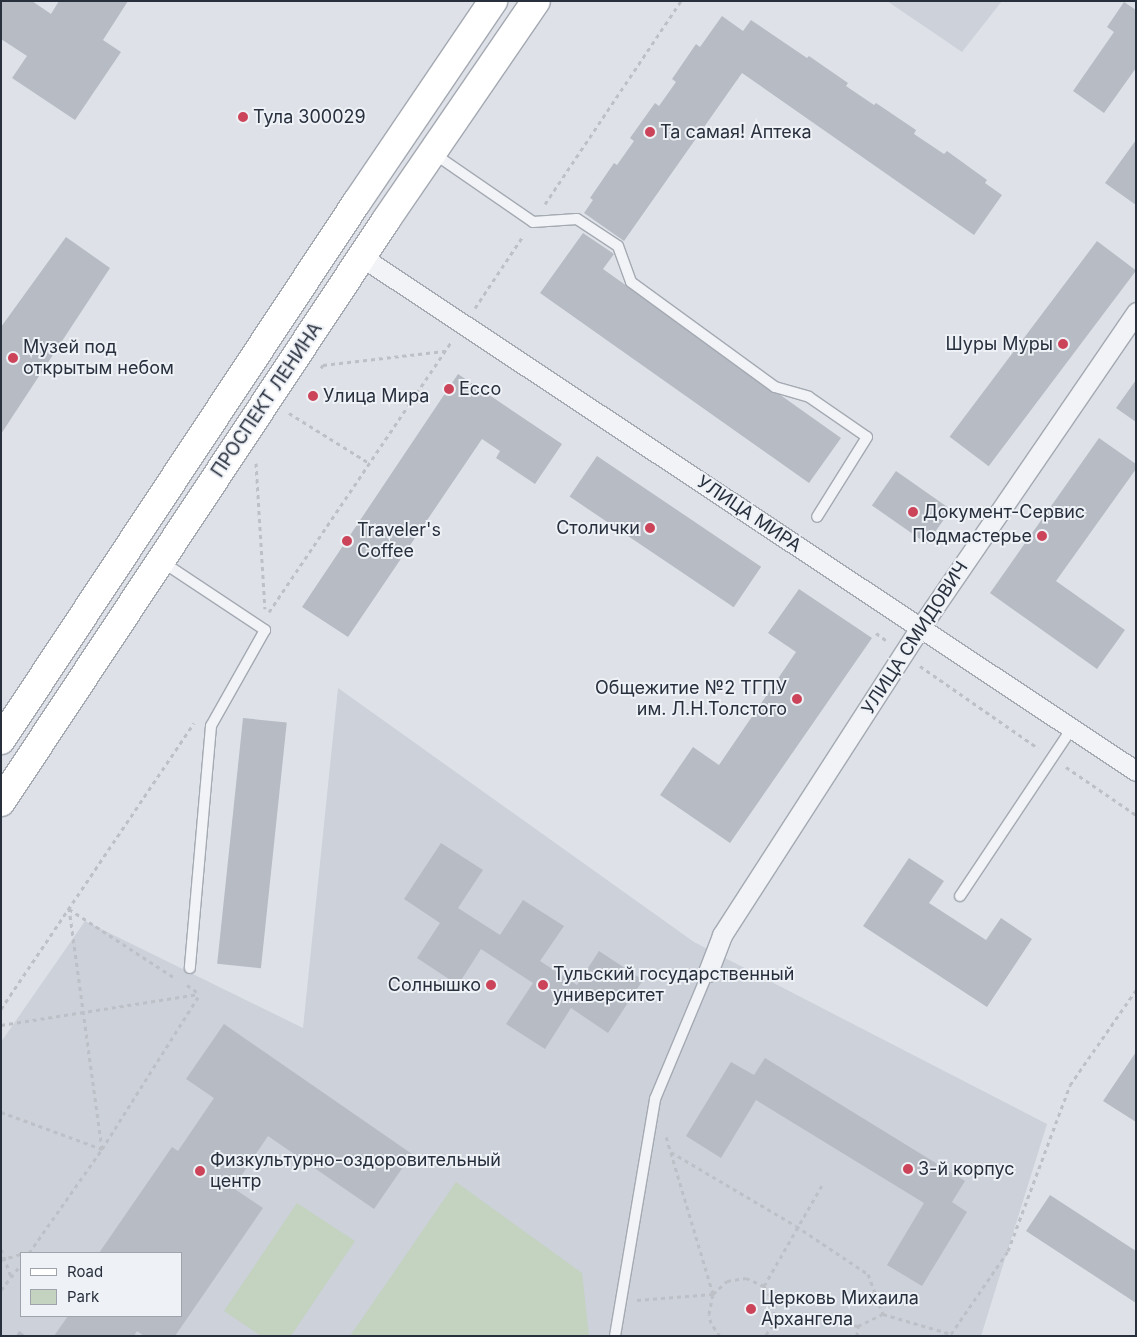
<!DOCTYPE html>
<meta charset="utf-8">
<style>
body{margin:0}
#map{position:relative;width:1137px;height:1337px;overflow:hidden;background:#dee2e8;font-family:Inter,sans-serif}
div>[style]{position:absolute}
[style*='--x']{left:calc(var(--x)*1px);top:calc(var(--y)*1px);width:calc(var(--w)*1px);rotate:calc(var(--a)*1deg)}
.built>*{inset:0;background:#ccd1da}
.green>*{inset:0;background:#c4d2c0}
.building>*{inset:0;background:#b6bbc4;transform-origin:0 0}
.path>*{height:3px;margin-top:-1.5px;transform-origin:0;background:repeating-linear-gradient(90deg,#bdc0c6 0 4px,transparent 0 8px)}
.roads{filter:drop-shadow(1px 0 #a4a9b2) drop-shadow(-1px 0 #a4a9b2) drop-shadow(0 1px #a4a9b2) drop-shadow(0 -1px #a4a9b2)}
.service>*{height:10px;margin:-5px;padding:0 5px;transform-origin:5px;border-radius:5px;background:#f1f3f6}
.minor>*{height:19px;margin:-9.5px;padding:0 9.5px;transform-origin:9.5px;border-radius:9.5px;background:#f1f3f6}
.primary>*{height:28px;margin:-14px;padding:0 14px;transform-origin:14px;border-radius:14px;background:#fff}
.dots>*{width:14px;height:14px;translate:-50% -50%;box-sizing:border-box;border:2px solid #eef1f5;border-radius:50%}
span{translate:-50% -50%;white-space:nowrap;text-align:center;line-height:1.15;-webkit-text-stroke:4px #eef1f5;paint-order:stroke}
.poi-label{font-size:18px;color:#28303e}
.left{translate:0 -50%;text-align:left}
.right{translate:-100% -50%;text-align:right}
.street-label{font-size:18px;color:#28303e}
.frame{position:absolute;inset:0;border:2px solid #28303e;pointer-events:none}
.legend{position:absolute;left:20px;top:1252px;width:162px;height:65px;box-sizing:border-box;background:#eef1f5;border:1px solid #9fa4ac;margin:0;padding:6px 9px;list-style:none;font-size:15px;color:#28303e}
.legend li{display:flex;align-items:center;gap:10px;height:25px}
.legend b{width:25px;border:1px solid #9fa4ac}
</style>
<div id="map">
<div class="built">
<div style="clip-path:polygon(887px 1px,1002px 1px,962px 52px)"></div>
<div style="clip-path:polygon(evenodd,338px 688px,694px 942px,1047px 1124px,981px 1336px,1px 1336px,1px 1042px,85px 921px,303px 1028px,338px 688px,21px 1253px,181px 1253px,181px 1316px,21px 1316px,21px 1253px)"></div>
</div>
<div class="green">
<div style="clip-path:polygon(456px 1182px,582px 1273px,589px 1336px,350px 1336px)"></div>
<div style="clip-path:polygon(297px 1203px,355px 1241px,291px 1336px,261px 1336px,224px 1311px)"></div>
</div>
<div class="building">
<div style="clip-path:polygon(1px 1px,32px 1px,51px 14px,59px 1px,128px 1px,103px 40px,121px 52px,75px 120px,12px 78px,27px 56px,1px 39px)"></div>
<div style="clip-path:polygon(1124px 2px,1136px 10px,1136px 68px,1104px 113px,1073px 91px,1114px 32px,1107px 27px)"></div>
<div style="clip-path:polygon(722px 16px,743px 31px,751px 20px,807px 58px,809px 56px,848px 83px,846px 86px,874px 105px,876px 103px,916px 130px,914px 134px,944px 154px,947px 151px,987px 180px,985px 183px,1002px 195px,974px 235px,742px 73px,624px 241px,584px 213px,593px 200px,590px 198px,614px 163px,617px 165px,634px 141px,630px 138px,655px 103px,659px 106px,676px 82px,672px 79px,696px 44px,700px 47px)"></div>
<div style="clip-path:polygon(1136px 140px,1136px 205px,1105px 183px)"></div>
<div style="clip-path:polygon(583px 233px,614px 254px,603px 269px,841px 438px,809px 483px,540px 293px)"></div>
<div style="clip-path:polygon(66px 237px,110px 268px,1px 434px,1px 327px)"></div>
<div style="left:1097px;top:241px;width:49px;height:245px;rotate:37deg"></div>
<div style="clip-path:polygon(458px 374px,562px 444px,535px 484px,496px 458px,500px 451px,482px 439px,348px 637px,302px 607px)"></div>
<div style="clip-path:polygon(1136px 380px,1136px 422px,1116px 408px)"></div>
<div style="clip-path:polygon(1099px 438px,1136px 464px,1136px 469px,1056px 581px,1125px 630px,1097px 669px,990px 593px)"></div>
<div style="left:597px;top:456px;width:198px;height:49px;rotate:34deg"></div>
<div style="left:896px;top:471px;width:67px;height:42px;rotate:35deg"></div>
<div style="clip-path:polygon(799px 589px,872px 638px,730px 843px,660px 795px,693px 747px,719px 765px,796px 652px,768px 633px)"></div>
<div style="left:243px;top:718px;width:44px;height:247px;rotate:6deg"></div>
<div style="clip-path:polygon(441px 843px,483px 870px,458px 908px,500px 935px,523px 900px,564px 926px,540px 961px,577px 985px,599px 951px,643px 980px,608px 1033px,571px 1008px,545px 1049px,506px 1024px,533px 983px,481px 949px,458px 985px,417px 958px,440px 923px,404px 899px)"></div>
<div style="clip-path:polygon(909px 858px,944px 881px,929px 903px,986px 940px,1001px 918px,1032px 939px,987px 1007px,863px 926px)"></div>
<div style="clip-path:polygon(224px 1024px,412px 1154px,374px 1209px,268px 1136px,233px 1188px,263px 1208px,175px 1336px,144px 1336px,137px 1331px,134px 1336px,54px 1336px,68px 1316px,181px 1316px,181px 1253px,99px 1253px,172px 1147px,178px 1151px,214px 1098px,186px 1079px)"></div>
<div style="clip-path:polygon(1136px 1052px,1136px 1122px,1103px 1101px)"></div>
<div style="clip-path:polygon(765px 1058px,965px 1181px,952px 1202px,967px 1212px,922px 1286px,887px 1265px,924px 1203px,756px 1100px,721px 1158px,686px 1136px,731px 1062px,754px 1075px)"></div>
<div style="clip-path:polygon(1050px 1195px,1136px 1251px,1136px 1303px,1026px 1231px)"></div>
<div style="clip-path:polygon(19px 1331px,26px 1336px,16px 1336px)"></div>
</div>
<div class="path">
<div style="--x:545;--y:204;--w:244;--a:-56.2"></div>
<div style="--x:475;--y:308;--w:87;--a:-56.3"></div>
<div style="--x:321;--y:368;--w:4;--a:-56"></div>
<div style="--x:323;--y:365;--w:122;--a:-6.6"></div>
<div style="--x:289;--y:413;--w:94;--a:32"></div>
<div style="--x:256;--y:463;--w:146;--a:86.5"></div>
<div style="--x:269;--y:612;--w:326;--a:-56"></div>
<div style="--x:876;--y:633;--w:14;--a:36"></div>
<div style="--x:920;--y:666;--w:144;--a:34.8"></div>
<div style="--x:1066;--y:767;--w:85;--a:34.4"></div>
<div style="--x:69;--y:909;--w:126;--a:33.1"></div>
<div style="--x:187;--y:985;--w:16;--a:35"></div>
<div style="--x:1;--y:1009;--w:345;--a:-56"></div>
<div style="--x:1;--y:1025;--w:200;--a:-8.9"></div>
<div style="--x:1;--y:1112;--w:108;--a:20.1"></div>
<div style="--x:102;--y:1149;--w:183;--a:-57.7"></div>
<div style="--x:671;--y:1152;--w:145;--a:30.6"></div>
<div style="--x:796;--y:1226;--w:87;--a:33.7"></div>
<div style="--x:868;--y:1274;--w:43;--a:69.4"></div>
<div style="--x:883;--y:1314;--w:71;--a:16.4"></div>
<div style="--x:951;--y:1334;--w:101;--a:-55.5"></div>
<div style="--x:1008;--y:1251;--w:177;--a:-69.5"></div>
<div style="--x:1070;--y:1085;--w:116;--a:-55.2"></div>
<div style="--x:1;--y:1249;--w:29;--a:70"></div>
<div style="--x:29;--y:1253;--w:127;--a:-54.9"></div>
<div style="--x:102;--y:1149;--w:242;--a:-97.8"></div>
<div style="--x:1;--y:1260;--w:21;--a:-17"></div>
<div style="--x:764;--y:1286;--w:116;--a:-60.1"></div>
<div style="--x:1;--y:1290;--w:33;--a:-52"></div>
<div style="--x:637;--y:1300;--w:76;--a:-4.5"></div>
<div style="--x:713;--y:1294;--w:165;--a:-106.6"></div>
<div style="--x:775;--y:1315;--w:84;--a:7.5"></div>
<div style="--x:720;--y:1336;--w:16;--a:-125"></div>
<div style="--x:711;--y:1323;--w:9;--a:-103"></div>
<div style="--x:709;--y:1314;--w:20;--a:-79"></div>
<div style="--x:713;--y:1294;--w:19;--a:-43"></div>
<div style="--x:727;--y:1281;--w:19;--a:-9"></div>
<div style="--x:746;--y:1278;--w:20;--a:24"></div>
<div style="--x:764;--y:1286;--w:21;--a:59"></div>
<div style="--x:775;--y:1304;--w:21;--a:95"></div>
<div style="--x:773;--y:1325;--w:14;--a:126"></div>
<div style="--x:857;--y:1336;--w:10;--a:-84"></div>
<div style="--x:858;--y:1326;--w:28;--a:-26"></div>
</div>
<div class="roads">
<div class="service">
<div style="--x:433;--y:153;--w:121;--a:34.6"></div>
<div style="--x:533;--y:222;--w:44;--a:-3.9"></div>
<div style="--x:577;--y:219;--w:49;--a:33.4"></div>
<div style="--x:618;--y:246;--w:38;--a:70"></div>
<div style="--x:631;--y:282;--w:178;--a:36.1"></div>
<div style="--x:775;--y:387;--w:35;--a:16"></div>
<div style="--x:809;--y:397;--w:70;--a:34.6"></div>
<div style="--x:867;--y:437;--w:94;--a:122"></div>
<div style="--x:161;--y:561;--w:125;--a:33.6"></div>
<div style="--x:265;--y:630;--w:110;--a:119.4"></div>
<div style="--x:211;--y:726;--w:243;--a:95"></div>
<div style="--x:960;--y:896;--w:202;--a:-56.3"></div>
<div style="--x:615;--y:1336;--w:240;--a:-80.4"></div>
<div style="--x:655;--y:1099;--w:138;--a:-67.3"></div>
</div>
<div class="minor">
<div style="--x:362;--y:257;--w:929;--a:33.59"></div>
<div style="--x:708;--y:972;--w:40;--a:-69"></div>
<div style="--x:722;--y:935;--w:365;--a:-57.2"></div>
<div style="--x:920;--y:628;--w:383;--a:-55.6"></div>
</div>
<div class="primary">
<div style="--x:1;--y:740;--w:645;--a:-56.51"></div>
<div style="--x:357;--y:202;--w:243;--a:-55.9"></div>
<div style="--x:1;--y:802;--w:698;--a:-56.51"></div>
<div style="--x:386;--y:220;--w:265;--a:-55.6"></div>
</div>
</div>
<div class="dots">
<div style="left:243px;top:117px;background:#cc4459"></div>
<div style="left:650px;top:132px;background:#cc4459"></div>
<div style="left:1063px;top:344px;background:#cc4459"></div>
<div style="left:13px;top:358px;background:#cc4459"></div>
<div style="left:449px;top:389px;background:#cc4459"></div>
<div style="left:313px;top:396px;background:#cc4459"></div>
<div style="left:913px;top:512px;background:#cc4459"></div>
<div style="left:650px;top:528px;background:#cc4459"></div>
<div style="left:1042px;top:536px;background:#cc4459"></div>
<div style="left:347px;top:541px;background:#cc4459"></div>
<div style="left:797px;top:699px;background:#cc4459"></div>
<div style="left:491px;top:985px;background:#cc4459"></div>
<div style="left:543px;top:985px;background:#cc4459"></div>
<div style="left:908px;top:1169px;background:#cc4459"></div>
<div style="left:200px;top:1171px;background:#cc4459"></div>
<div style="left:751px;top:1309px;background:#cc4459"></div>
</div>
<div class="poi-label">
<span class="left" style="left:253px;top:117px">Тула 300029</span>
<span class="left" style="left:660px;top:132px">Та самая! Аптека</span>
<span class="right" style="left:1053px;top:344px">Шуры Муры</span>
<span class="left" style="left:23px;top:358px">Музей под<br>открытым небом</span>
<span class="left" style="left:459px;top:389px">Ecco</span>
<span class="left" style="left:323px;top:396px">Улица Мира</span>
<span class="left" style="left:923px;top:512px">Документ-Сервис</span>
<span class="right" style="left:640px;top:528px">Столички</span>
<span class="left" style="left:357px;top:541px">Traveler's<br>Coffee</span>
<span class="right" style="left:1032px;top:536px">Подмастерье</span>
<span class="right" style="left:787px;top:699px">Общежитие №2 ТГПУ<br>им. Л.Н.Толстого</span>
<span class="left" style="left:553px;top:985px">Тульский государственный<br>университет</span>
<span class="right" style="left:481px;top:985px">Солнышко</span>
<span class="left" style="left:210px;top:1171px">Физкультурно-оздоровительный<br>центр</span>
<span class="left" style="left:918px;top:1169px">3-й корпус</span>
<span class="left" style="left:761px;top:1309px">Церковь Михаила<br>Архангела</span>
</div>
<div class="street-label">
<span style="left:267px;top:400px;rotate:-56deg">ПРОСПЕКТ ЛЕНИНА</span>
<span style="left:749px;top:514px;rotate:34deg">УЛИЦА МИРА</span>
<span style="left:915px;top:638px;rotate:-57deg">УЛИЦА СМИДОВИЧ</span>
</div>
<div class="frame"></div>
<ul class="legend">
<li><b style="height:6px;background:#fff"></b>Road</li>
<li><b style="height:14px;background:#c4d2c0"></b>Park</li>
</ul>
</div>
